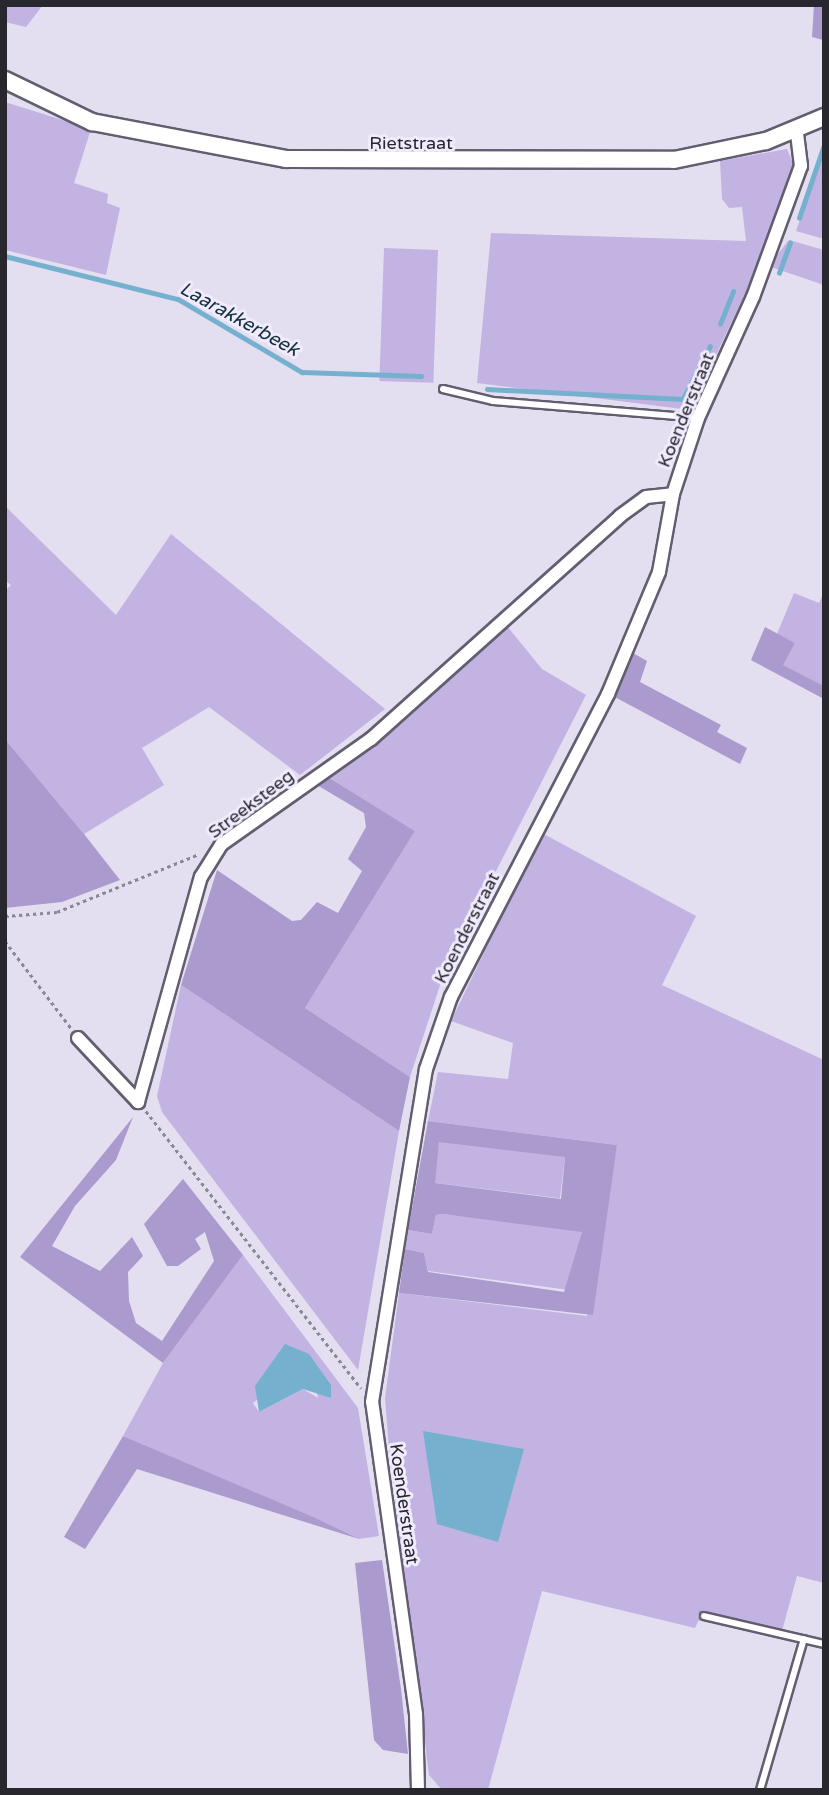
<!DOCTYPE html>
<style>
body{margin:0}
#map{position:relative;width:829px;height:1795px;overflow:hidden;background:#e4def1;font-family:"Varela Round",sans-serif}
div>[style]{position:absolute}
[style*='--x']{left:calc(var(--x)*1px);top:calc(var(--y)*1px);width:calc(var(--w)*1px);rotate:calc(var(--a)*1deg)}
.green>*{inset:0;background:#c2b3e2;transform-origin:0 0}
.forest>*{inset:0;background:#ab9acd}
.water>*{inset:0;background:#75b0ce}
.stream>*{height:4.5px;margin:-2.25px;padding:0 2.25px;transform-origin:2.25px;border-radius:2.25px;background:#75b0ce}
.path>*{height:2.5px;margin-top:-1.25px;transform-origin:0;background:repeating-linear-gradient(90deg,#8a8693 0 3.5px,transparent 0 7px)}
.roads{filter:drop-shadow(2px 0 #635e6f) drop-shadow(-2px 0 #635e6f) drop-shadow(0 2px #635e6f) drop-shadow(0 -2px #635e6f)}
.service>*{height:6px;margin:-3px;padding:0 3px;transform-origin:3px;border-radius:3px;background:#fff}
.minor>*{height:12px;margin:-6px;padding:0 6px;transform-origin:6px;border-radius:6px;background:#fff}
.tertiary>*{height:16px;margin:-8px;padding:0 8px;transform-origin:8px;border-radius:8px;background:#fff}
span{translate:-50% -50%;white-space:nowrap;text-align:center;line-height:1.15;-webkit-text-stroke:6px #f1ebfe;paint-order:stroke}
.street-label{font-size:18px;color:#29272e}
.water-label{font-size:19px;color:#14303e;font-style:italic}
.frame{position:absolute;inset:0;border:7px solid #29272e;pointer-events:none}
</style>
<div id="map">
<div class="green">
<div style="clip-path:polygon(5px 5px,43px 5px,26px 27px,5px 22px)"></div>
<div style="clip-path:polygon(5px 102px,91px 129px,74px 183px,108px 194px,107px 203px,120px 208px,106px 275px,5px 250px)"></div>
<div style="clip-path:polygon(787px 149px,794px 165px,771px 239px,690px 410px,477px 383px,491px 233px,746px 241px,742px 207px,729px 208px,722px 199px,720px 161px)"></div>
<div style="clip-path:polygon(824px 150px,824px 239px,796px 231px)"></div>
<div style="clip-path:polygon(789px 240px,824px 250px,824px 285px,768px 266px)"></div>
<div style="left:384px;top:248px;width:54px;height:133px;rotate:2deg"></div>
<div style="clip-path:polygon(5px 506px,116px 615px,171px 534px,385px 709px,300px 775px,209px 707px,142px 748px,164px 785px,84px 834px,5px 739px,5px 591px,11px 585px,5px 580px)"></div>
<div style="clip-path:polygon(824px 592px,824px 686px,782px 665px,795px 643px,777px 634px,794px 593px,819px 603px)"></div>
<div style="clip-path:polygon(507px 626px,542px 669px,586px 695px,444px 973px,410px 1077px,305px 1008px,415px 831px,328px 777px)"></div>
<div style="clip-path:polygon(542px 833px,696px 916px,662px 985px,824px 1060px,824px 1583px,797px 1576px,782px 1631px,703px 1611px,695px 1628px,542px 1591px,488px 1790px,442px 1790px,429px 1775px,389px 1448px,385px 1398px,399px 1293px,587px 1316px,617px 1145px,428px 1121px,438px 1072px,508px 1079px,513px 1043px,451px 1021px)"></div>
<div style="clip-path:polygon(181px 985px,399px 1131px,358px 1370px,162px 1112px,157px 1096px)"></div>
<div style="left:439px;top:1141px;width:127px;height:42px;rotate:7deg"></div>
<div style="clip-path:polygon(443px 1214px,577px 1228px,582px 1231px,569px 1290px,428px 1271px,424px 1253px,405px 1249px,408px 1230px,432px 1234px,436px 1215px)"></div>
<div style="clip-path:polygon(evenodd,243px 1255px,358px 1408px,379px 1536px,359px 1539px,123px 1436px,163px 1363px,243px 1255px,309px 1354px,318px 1398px,303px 1389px,259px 1412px,253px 1403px,309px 1354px)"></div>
</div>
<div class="forest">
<div style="clip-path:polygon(814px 5px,824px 5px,823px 40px,812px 37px)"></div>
<div style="clip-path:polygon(765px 627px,795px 643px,783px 665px,824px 686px,824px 699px,751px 660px)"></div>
<div style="clip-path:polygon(633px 653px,647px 661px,640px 682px,721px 725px,717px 732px,747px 748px,740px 764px,611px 695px)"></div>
<div style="clip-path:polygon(5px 739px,84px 834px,120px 880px,62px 902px,5px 908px)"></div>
<div style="clip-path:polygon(328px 777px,415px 831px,305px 1008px,410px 1077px,399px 1131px,181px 985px,217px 870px,292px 921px,301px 920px,317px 902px,338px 913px,362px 871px,348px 859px,366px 827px,364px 813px,317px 785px)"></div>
<div style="clip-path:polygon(133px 1117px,116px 1160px,75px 1206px,52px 1246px,100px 1271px,132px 1237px,143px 1256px,128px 1272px,129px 1301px,136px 1323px,162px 1341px,214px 1261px,205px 1232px,195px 1239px,201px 1249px,178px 1266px,167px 1266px,144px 1224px,183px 1179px,243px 1255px,163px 1363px,20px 1257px)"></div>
<div style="clip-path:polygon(evenodd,428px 1121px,617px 1145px,593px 1315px,399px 1293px,405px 1249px,424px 1253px,428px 1272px,564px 1292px,582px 1232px,443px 1214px,436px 1215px,432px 1234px,408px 1230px,428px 1121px,439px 1142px,565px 1157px,561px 1199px,435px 1183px,439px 1142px)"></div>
<div style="clip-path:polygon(123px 1436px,313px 1517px,359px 1539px,137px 1469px,85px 1549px,64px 1537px)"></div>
<div style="clip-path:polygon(382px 1560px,401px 1689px,408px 1754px,383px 1750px,374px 1740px,355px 1563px)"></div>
</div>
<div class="water">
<div style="clip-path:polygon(285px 1344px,309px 1354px,331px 1385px,331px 1398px,303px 1389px,259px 1412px,255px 1386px)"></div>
<div style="clip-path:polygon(423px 1431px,524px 1449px,498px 1542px,437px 1524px)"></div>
</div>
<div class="stream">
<div style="--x:799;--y:218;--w:77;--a:-71.1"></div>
<div style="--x:5;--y:256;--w:178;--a:14"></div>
<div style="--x:178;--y:299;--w:144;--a:30.5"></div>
<div style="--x:302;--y:372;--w:119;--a:1.9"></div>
<div style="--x:779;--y:273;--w:32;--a:-70"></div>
<div style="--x:720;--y:324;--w:35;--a:-68"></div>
<div style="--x:487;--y:389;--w:196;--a:2.9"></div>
<div style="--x:683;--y:399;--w:59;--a:-63"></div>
</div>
<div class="path">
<div style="--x:5;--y:916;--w:52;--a:-4.4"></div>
<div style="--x:57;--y:912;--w:153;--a:-22.2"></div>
<div style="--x:5;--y:941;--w:109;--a:52.8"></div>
<div style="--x:146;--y:1111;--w:351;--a:52.2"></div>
</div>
<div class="roads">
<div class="service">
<div style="--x:443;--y:389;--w:51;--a:13.5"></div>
<div style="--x:493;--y:401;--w:206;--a:4.7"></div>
<div style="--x:704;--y:1616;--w:123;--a:13.1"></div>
<div style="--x:760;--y:1790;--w:157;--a:-73.8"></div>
</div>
<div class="minor">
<div style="--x:78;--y:1038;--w:88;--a:46.8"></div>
<div style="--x:138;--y:1102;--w:234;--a:-74.4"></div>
<div style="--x:201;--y:877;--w:39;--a:-58"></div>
<div style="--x:222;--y:844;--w:182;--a:-35.2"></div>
<div style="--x:371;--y:739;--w:334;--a:-41.8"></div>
<div style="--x:620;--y:516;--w:32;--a:-36"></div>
<div style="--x:646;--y:497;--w:27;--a:-6"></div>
<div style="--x:418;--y:1790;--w:76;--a:-91.5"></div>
<div style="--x:416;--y:1714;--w:315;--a:-98"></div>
<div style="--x:372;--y:1402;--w:337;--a:-80.8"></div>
<div style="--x:426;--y:1069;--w:76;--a:-70.9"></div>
<div style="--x:451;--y:997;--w:341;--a:-62.6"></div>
<div style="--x:608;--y:694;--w:132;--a:-67.3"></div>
<div style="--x:659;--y:572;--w:79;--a:-79.8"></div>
<div style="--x:673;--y:494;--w:80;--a:-71.8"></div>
<div style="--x:698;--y:418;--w:133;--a:-65.6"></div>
<div style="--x:753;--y:297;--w:140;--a:-69.9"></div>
<div style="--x:801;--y:166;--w:35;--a:-97"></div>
</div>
<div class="tertiary">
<div style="--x:5;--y:80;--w:97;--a:25.8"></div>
<div style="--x:92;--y:122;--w:197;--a:10.8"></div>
<div style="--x:286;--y:159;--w:388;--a:0.1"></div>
<div style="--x:674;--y:160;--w:94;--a:-11.7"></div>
<div style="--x:766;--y:141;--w:63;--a:-22.5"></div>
</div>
</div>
<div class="street-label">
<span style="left:411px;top:143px">Rietstraat</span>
<span style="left:686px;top:410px;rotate:-68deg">Koenderstraat</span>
<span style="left:251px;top:804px;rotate:-37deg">Streeksteeg</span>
<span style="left:467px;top:928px;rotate:-63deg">Koenderstraat</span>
<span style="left:404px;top:1504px;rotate:82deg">Koenderstraat</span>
</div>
<div class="water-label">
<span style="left:239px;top:320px;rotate:29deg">Laarakkerbeek</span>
</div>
<div class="frame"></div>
</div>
